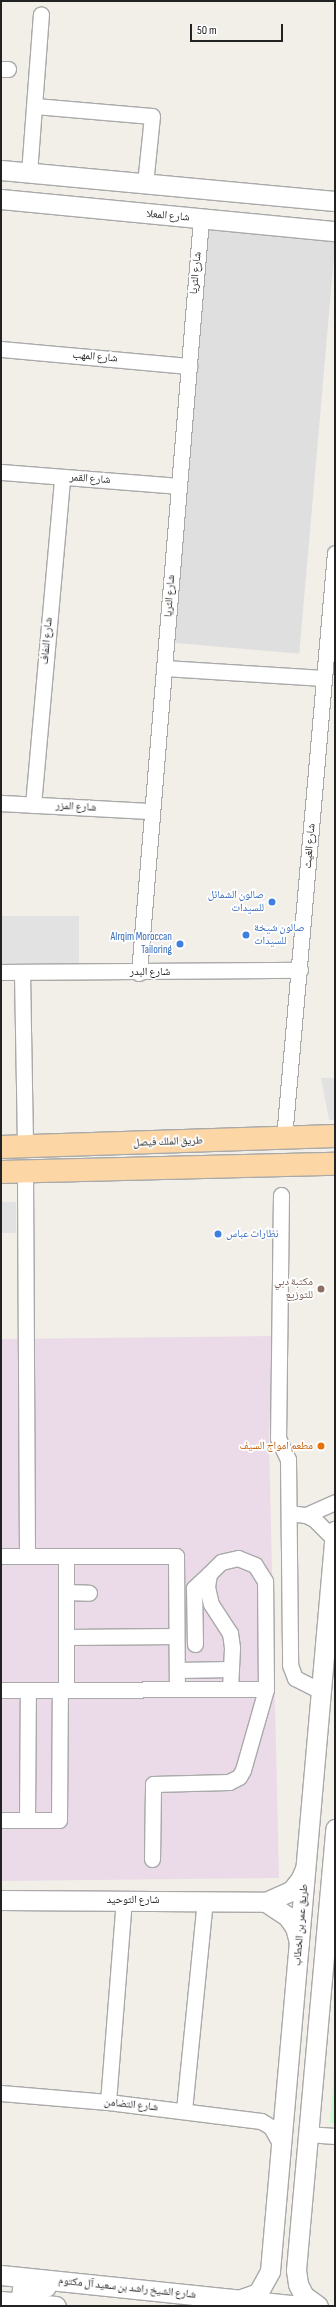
<!DOCTYPE html>
<meta charset="utf-8">
<style>
body{margin:0}
#map{position:relative;width:336px;height:2307px;overflow:hidden;background:#f2efe9;font-family:"Sofia Sans Condensed","Noto Naskh Arabic",sans-serif}
div>[style]{position:absolute}
[style*='--x']{left:calc(var(--x)*1px);top:calc(var(--y)*1px);width:calc(var(--w)*1px);rotate:calc(var(--a)*1deg)}
.residential>*{inset:0;background:#e0dfdf;transform-origin:0 0}
.industrial>*{inset:0;background:#ebdbe8}
.park>*{inset:0;background:#c8facc}
.parking>*{inset:0;background:#e2e2e2;transform-origin:0 0}
.roads{filter:drop-shadow(1px 0 #a9a9a9) drop-shadow(-1px 0 #a9a9a9) drop-shadow(0 1px #a9a9a9) drop-shadow(0 -1px #a9a9a9)}
.minor>*{height:15px;margin:-7.5px;padding:0 7.5px;transform-origin:7.5px;border-radius:7.5px;background:#fff}
.tertiary>*{height:19px;margin:-9.5px;padding:0 9.5px;transform-origin:9.5px;border-radius:9.5px;background:#fff}
.primary>*{height:22px;margin:-11px;padding:0 11px;transform-origin:11px;border-radius:11px;background:#fcd6a4}
.dots>*{width:11px;height:11px;translate:-50% -50%;box-sizing:border-box;border:2px solid #fff;border-radius:50%}
span{translate:-50% -50%;white-space:nowrap;text-align:center;line-height:1.15;-webkit-text-stroke:3.5px #fff;paint-order:stroke}
.street-label{font-size:11px;color:#222}
.shop-label{font-size:11px;color:#366cbe}
.right{translate:-100% -50%;text-align:right}
.left{translate:0 -50%;text-align:left}
.education-label{font-size:11px;color:#785e54}
.food-label{font-size:11px;color:#c56008}
.frame{position:absolute;inset:0;border:2px solid #222;pointer-events:none}
.scale{position:absolute;left:190px;top:24px;width:93px;height:18px;box-sizing:border-box;border:2px solid #222;border-top:0;padding-left:5px;font-size:12px;line-height:14px;white-space:nowrap;color:#222;-webkit-text-stroke:3px #fff;paint-order:stroke}
</style>
<div id="map">
<div class="residential">
<div style="left:207px;top:228px;width:129px;height:416px;rotate:5deg"></div>
</div>
<div class="industrial">
<div style="clip-path:polygon(273px 1336px,269px 1438px,279px 1878px,1px 1881px,1px 1339px)"></div>
</div>
<div class="park">
<div style="clip-path:polygon(335px 2059px,335px 2124px,330px 2123px)"></div>
</div>
<div class="parking">
<div style="left:79px;top:916px;width:63px;height:78px;rotate:90deg"></div>
<div style="clip-path:polygon(321px 1078px,335px 1078px,335px 1120px,329px 1120px)"></div>
<div style="left:1px;top:1202px;width:15px;height:31px"></div>
</div>
<div class="roads">
<div class="minor">
<div style="--x:1;--y:69;--w:7;--a:0"></div>
<div style="--x:35;--y:106;--w:117;--a:4.9"></div>
<div style="--x:152;--y:116;--w:68;--a:95.9"></div>
<div style="--x:29;--y:173;--w:159;--a:-85.7"></div>
<div style="--x:1;--y:349;--w:189;--a:5.2"></div>
<div style="--x:1;--y:472;--w:178;--a:4.5"></div>
<div style="--x:164;--y:668;--w:160;--a:3.6"></div>
<div style="--x:1;--y:803;--w:150;--a:3.1"></div>
<div style="--x:33;--y:805;--w:329;--a:-84.9"></div>
<div style="--x:1;--y:972;--w:299;--a:-0.4"></div>
<div style="--x:22;--y:972;--w:174;--a:89"></div>
<div style="--x:139;--y:973;--w:757;--a:-85.3"></div>
<div style="--x:284;--y:1138;--w:587;--a:-85.02"></div>
<div style="--x:25;--y:1173;--w:383;--a:89.7"></div>
<div style="--x:281;--y:1195;--w:243;--a:90.7"></div>
<div style="--x:278;--y:1438;--w:23;--a:65"></div>
<div style="--x:288;--y:1459;--w:206;--a:89.4"></div>
<div style="--x:290;--y:1665;--w:14;--a:69"></div>
<div style="--x:295;--y:1678;--w:30;--a:27"></div>
<div style="--x:289;--y:1513;--w:17;--a:7"></div>
<div style="--x:306;--y:1515;--w:9;--a:27"></div>
<div style="--x:314;--y:1519;--w:28;--a:45"></div>
<div style="--x:306;--y:1515;--w:32;--a:-24"></div>
<div style="--x:1;--y:1556;--w:175;--a:0"></div>
<div style="--x:176;--y:1556;--w:133;--a:89.6"></div>
<div style="--x:66;--y:1592;--w:23;--a:2"></div>
<div style="--x:66;--y:1637;--w:110;--a:-0.5"></div>
<div style="--x:195;--y:1644;--w:56;--a:-91"></div>
<div style="--x:194;--y:1588;--w:21;--a:-43"></div>
<div style="--x:177;--y:1670;--w:54;--a:-1.1"></div>
<div style="--x:1;--y:1690;--w:265;--a:-0.2"></div>
<div style="--x:66;--y:1690;--w:134;--a:-90"></div>
<div style="--x:1;--y:1820;--w:58;--a:0"></div>
<div style="--x:59;--y:1820;--w:130;--a:-89.6"></div>
<div style="--x:27;--y:1820;--w:130;--a:-89.6"></div>
<div style="--x:152;--y:1859;--w:75;--a:-89.2"></div>
<div style="--x:153;--y:1784;--w:76;--a:-1.5"></div>
<div style="--x:229;--y:1782;--w:11;--a:-27"></div>
<div style="--x:239;--y:1777;--w:8;--a:-60"></div>
<div style="--x:243;--y:1770;--w:84;--a:-74.1"></div>
<div style="--x:266;--y:1689;--w:108;--a:-90.5"></div>
<div style="--x:265;--y:1581;--w:19;--a:-122"></div>
<div style="--x:255;--y:1565;--w:18;--a:-158"></div>
<div style="--x:238;--y:1558;--w:17;--a:167"></div>
<div style="--x:221;--y:1562;--w:17;--a:135"></div>
<div style="--x:209;--y:1574;--w:13;--a:99"></div>
<div style="--x:207;--y:1587;--w:17;--a:77"></div>
<div style="--x:211;--y:1604;--w:35;--a:57"></div>
<div style="--x:230;--y:1633;--w:15;--a:82"></div>
<div style="--x:232;--y:1648;--w:41;--a:92.8"></div>
<div style="--x:1;--y:2093;--w:107;--a:4.8"></div>
<div style="--x:108;--y:2102;--w:154;--a:7.1"></div>
<div style="--x:261;--y:2121;--w:12;--a:31"></div>
<div style="--x:271;--y:2127;--w:21;--a:61"></div>
<div style="--x:108;--y:2102;--w:203;--a:-85.5"></div>
<div style="--x:184;--y:2110;--w:211;--a:-84.3"></div>
<div style="--x:307;--y:2134;--w:28;--a:4"></div>
</div>
<div class="tertiary">
<div style="--x:1;--y:170;--w:335;--a:5.3"></div>
<div style="--x:1;--y:199;--w:336;--a:5.5"></div>
<div style="--x:1;--y:1900;--w:265;--a:0.4"></div>
<div style="--x:266;--y:1902;--w:27;--a:-24"></div>
<div style="--x:291;--y:1891;--w:14;--a:-51"></div>
<div style="--x:300;--y:1880;--w:12;--a:-66"></div>
<div style="--x:266;--y:1902;--w:25;--a:34"></div>
<div style="--x:287;--y:1916;--w:14;--a:54"></div>
<div style="--x:295;--y:1927;--w:16;--a:75"></div>
<div style="--x:1;--y:2275;--w:301;--a:5.9"></div>
<div style="--x:1;--y:2301;--w:55;--a:5.2"></div>
<div style="--x:236;--y:2301;--w:23;--a:-20"></div>
<div style="--x:258;--y:2293;--w:25;--a:-61"></div>
<div style="--x:270;--y:2271;--w:743;--a:-84.98"></div>
<div style="--x:27;--y:2303;--w:9;--a:-131"></div>
<div style="--x:21;--y:2296;--w:7;--a:-82"></div>
<div style="--x:22;--y:2289;--w:7;--a:-34"></div>
<div style="--x:28;--y:2285;--w:18;--a:6"></div>
<div style="--x:318;--y:2306;--w:17;--a:-144"></div>
<div style="--x:304;--y:2296;--w:13;--a:-117"></div>
<div style="--x:298;--y:2284;--w:14;--a:-98"></div>
<div style="--x:296;--y:2270;--w:443;--a:-84.9"></div>
</div>
<div class="primary">
<div style="--x:1;--y:1147;--w:334;--a:-1.9"></div>
<div style="--x:1;--y:1172;--w:334;--a:-1.4"></div>
</div>
</div>
<div class="dots">
<div style="left:272px;top:902px;background:#3f7fe0"></div>
<div style="left:246px;top:935px;background:#3f7fe0"></div>
<div style="left:180px;top:944px;background:#3f7fe0"></div>
<div style="left:218px;top:1234px;background:#3f7fe0"></div>
<div style="left:321px;top:1289px;background:#8d6e63"></div>
<div style="left:321px;top:1446px;background:#e8710a"></div>
</div>
<div class="street-label">
<span style="left:168px;top:216px;rotate:5deg">شارع المعلا</span>
<span style="left:196px;top:273px;rotate:-85deg">شارع الثريا</span>
<span style="left:95px;top:357px;rotate:5deg">شارع المهب</span>
<span style="left:90px;top:479px;rotate:4deg">شارع القمر</span>
<span style="left:170px;top:596px;rotate:-86deg">شارع الثريا</span>
<span style="left:47px;top:641px;rotate:-85deg">شارع النفاف</span>
<span style="left:76px;top:807px;rotate:3deg">شارع المزر</span>
<span style="left:310px;top:846px;rotate:-85deg">شارع الغيث</span>
<span style="left:150px;top:972px">شارع البدر</span>
<span style="left:168px;top:1142px;rotate:-2deg">طريق الملك فيصل</span>
<span style="left:133px;top:1900px">شارع التوحيد</span>
<span style="left:301px;top:1925px;rotate:-85deg">طريق عمر بن الخطاب</span>
<span style="left:131px;top:2105px;rotate:6deg">شارع التضامن</span>
<span style="left:127px;top:2288px;rotate:6deg">شارع الشيخ راشد بن سعيد آل مكتوم</span>
</div>
<div class="shop-label">
<span class="right" style="left:264px;top:902px">صالون الشمائل<br>للسيدات</span>
<span class="left" style="left:254px;top:935px">صالون شيخة<br>للسيدات</span>
<span class="right" style="left:172px;top:944px">Alrqim Moroccan<br>Tailoring</span>
<span class="left" style="left:226px;top:1234px">نظارات عباس</span>
</div>
<div class="education-label">
<span class="right" style="left:313px;top:1289px">مكتبة دبي<br>للتوزيع</span>
</div>
<div class="food-label">
<span class="right" style="left:313px;top:1446px">مطعم امواج السيف</span>
</div>
<div class="frame"></div>
<div class="scale">50 m</div>
</div>
